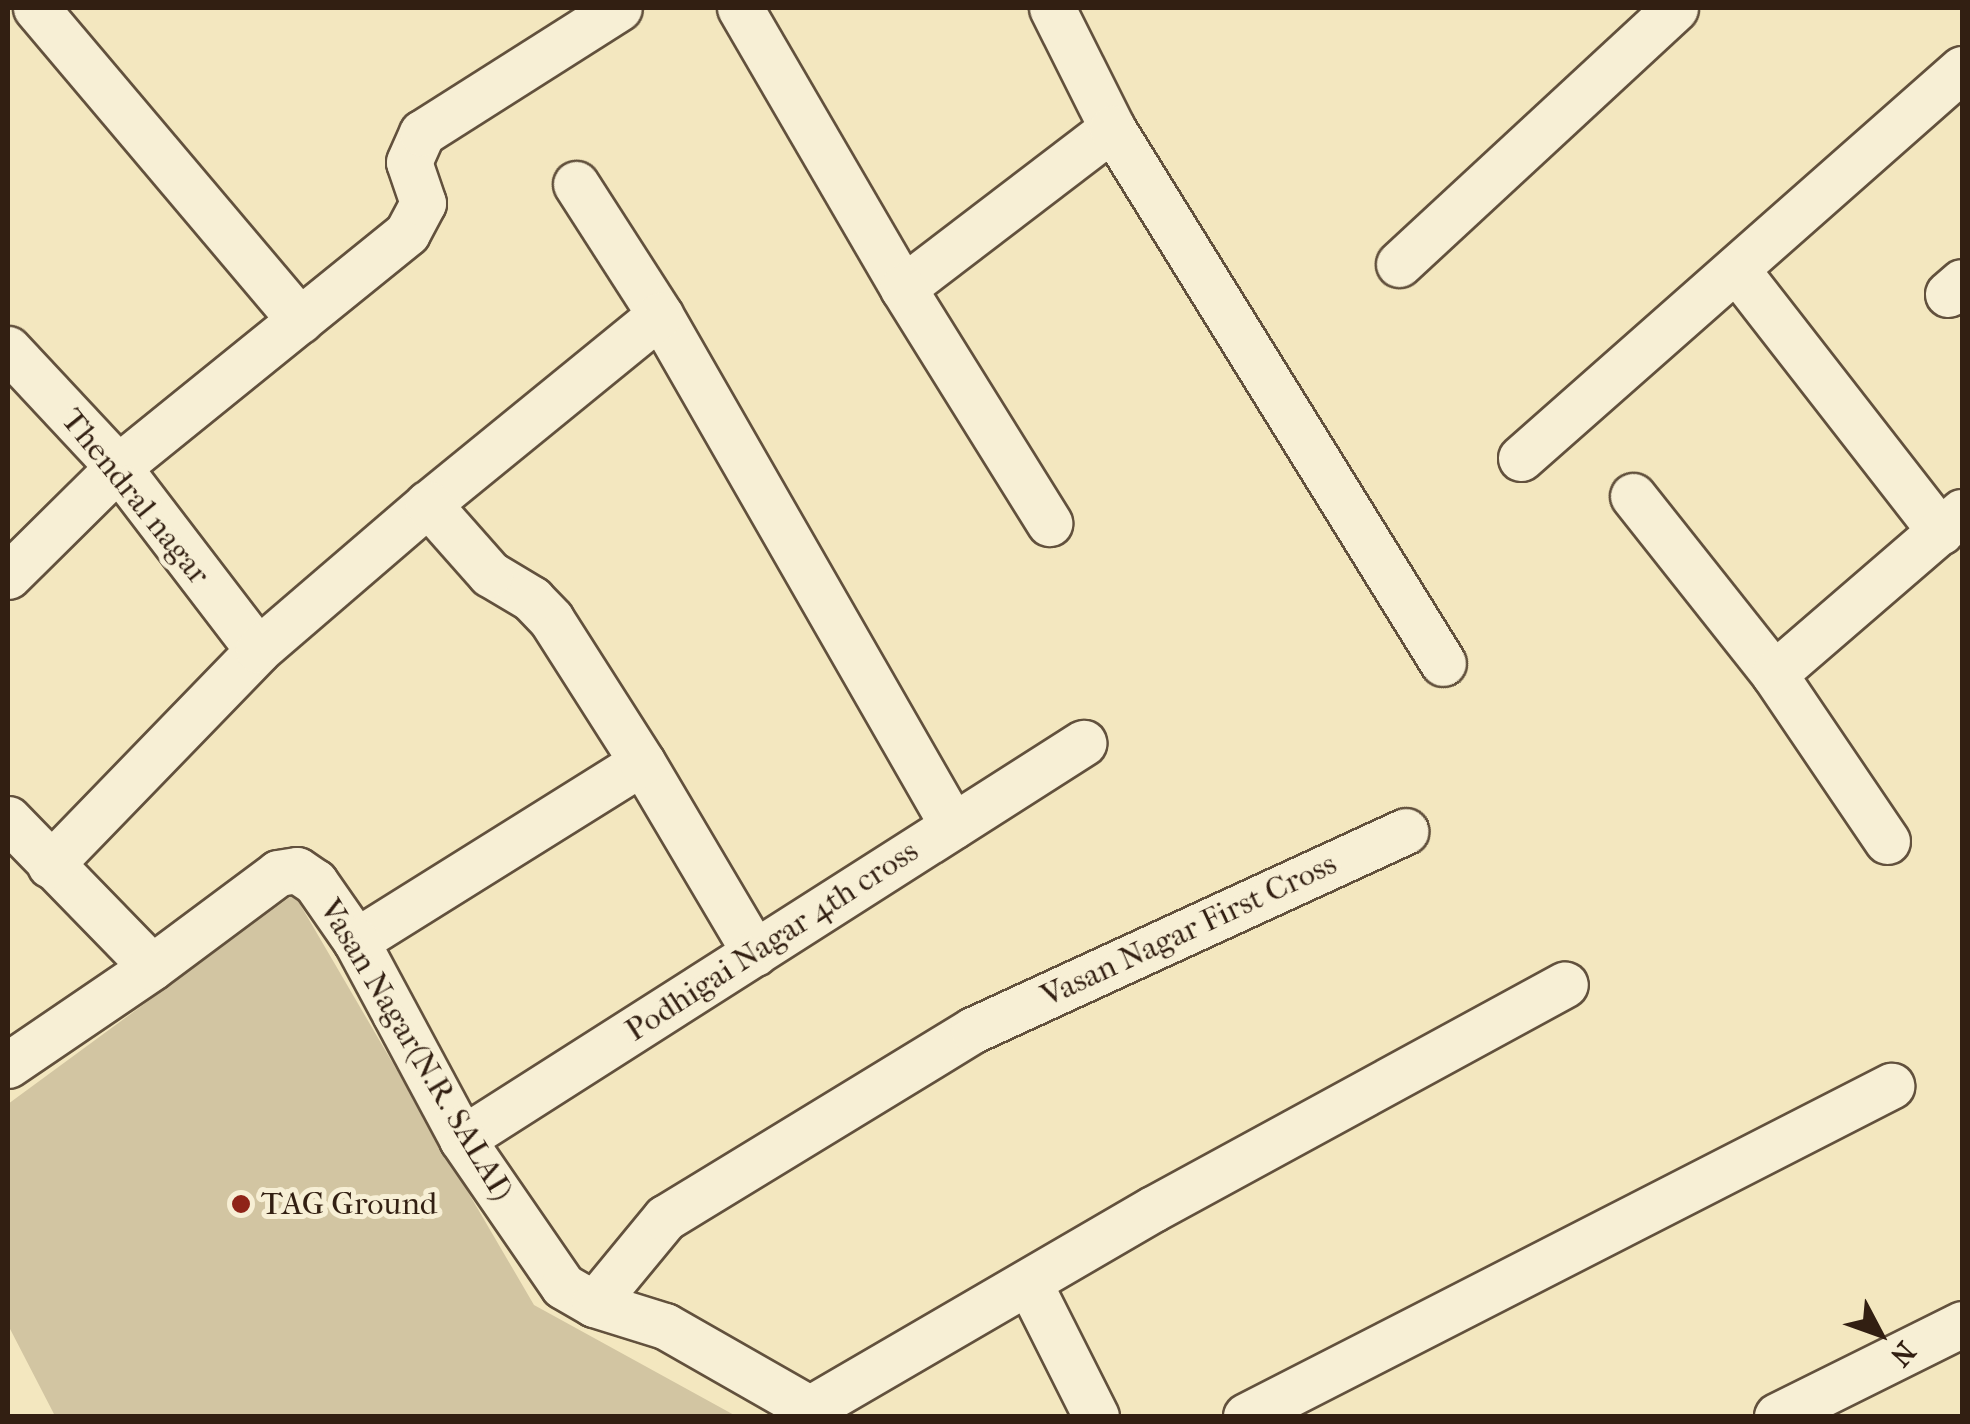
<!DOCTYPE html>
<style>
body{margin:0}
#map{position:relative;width:1970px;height:1424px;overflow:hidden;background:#f3e7bf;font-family:"IM FELL French Canon",serif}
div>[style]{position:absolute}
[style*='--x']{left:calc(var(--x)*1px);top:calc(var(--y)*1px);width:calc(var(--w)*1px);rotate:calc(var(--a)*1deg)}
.green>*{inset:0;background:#d2c5a2}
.roads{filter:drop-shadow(2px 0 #62513d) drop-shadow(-2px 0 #62513d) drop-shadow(0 2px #62513d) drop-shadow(0 -2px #62513d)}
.minor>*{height:45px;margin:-22.5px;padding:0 22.5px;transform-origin:22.5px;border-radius:22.5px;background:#f7efd5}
.dots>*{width:28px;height:28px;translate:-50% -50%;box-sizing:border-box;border:5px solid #f7efd5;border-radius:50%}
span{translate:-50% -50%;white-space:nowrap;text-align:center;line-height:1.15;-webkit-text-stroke:10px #f7efd5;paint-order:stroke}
.street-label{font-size:32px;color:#321f12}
.poi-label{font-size:32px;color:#321f12}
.left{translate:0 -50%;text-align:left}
.frame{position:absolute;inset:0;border:10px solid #321f12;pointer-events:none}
.north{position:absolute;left:1830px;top:1284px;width:100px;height:100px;-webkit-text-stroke:8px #f7efd5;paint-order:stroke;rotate:131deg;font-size:28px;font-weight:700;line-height:40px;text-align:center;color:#321f12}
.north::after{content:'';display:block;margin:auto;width:35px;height:45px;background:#321f12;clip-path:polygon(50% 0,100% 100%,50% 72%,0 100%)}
</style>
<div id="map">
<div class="green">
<div style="clip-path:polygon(294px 894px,534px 1305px,736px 1416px,55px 1416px,8px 1325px,8px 1104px)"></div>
</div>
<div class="roads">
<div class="minor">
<div style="--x:36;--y:8;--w:409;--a:49.8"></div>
<div style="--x:740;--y:8;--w:324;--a:59.8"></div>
<div style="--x:903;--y:288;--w:263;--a:-37.4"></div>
<div style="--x:1052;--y:8;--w:134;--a:63.4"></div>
<div style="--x:1112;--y:128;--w:629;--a:58.26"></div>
<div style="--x:576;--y:184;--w:156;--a:57.3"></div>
<div style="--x:660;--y:315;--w:589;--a:60.17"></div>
<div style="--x:1399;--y:264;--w:376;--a:-42.8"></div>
<div style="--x:1736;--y:269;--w:333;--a:52.1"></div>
<div style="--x:903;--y:288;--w:277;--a:58.1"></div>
<div style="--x:1948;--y:294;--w:18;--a:-41"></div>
<div style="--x:8;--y:349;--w:161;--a:47"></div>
<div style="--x:118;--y:467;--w:230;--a:52.6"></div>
<div style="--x:1521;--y:458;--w:588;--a:-41.42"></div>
<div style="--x:1633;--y:496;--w:227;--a:51.6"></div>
<div style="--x:8;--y:576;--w:155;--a:-44.7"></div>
<div style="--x:118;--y:467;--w:372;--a:-39"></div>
<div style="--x:407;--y:233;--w:34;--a:-62"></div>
<div style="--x:423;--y:203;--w:43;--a:-108.9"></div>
<div style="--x:409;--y:162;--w:32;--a:-66"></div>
<div style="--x:422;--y:133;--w:233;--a:-32.4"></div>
<div style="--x:642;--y:762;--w:222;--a:59.4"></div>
<div style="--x:8;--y:819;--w:206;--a:45.8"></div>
<div style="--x:1887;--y:841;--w:202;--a:-124.1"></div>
<div style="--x:1774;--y:674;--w:248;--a:-40.8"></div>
<div style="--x:50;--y:865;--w:299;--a:-45.9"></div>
<div style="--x:258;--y:650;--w:224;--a:-40.7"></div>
<div style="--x:428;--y:504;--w:299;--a:-39.2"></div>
<div style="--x:356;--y:941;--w:337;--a:-32"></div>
<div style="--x:642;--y:762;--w:169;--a:-122.5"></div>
<div style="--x:551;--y:619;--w:28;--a:-134"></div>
<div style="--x:532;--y:599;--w:49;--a:-149.2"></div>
<div style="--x:490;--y:574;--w:94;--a:-131.5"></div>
<div style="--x:8;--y:1065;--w:174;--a:-34.2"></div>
<div style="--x:152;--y:967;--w:157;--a:-36.7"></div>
<div style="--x:278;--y:873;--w:19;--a:-9"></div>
<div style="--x:297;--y:870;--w:22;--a:34"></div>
<div style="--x:315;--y:882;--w:72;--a:55.2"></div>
<div style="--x:356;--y:941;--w:225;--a:61.8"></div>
<div style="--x:462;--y:1139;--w:178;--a:55.5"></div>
<div style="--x:563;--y:1286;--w:36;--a:30"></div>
<div style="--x:594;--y:1304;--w:74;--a:17.2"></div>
<div style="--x:665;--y:1326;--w:182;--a:29.7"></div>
<div style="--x:462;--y:1139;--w:737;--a:-32.52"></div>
<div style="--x:1029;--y:1283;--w:149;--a:63.3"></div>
<div style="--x:594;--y:1304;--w:112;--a:-50.5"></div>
<div style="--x:665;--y:1218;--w:361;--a:-31.4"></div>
<div style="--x:973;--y:1030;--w:476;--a:-24.7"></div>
<div style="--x:811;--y:1408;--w:396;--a:-30.2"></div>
<div style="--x:1153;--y:1209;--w:469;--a:-28.6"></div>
<div style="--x:1246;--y:1416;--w:725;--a:-27.1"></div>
<div style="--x:1777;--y:1416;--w:207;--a:-26.4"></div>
</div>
</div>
<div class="dots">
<div style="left:241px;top:1204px;background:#8f2418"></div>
</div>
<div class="street-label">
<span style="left:135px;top:497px;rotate:51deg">Thendral nagar</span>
<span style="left:1189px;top:930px;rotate:-25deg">Vasan Nagar First Cross</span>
<span style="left:772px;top:941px;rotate:-33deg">Podhigai Nagar 4th cross</span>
<span style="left:416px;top:1050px;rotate:59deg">Vasan Nagar(N.R. SALAI)</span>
</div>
<div class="poi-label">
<span class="left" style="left:261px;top:1204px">TAG Ground</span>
</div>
<div class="frame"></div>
<div class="north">N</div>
</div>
